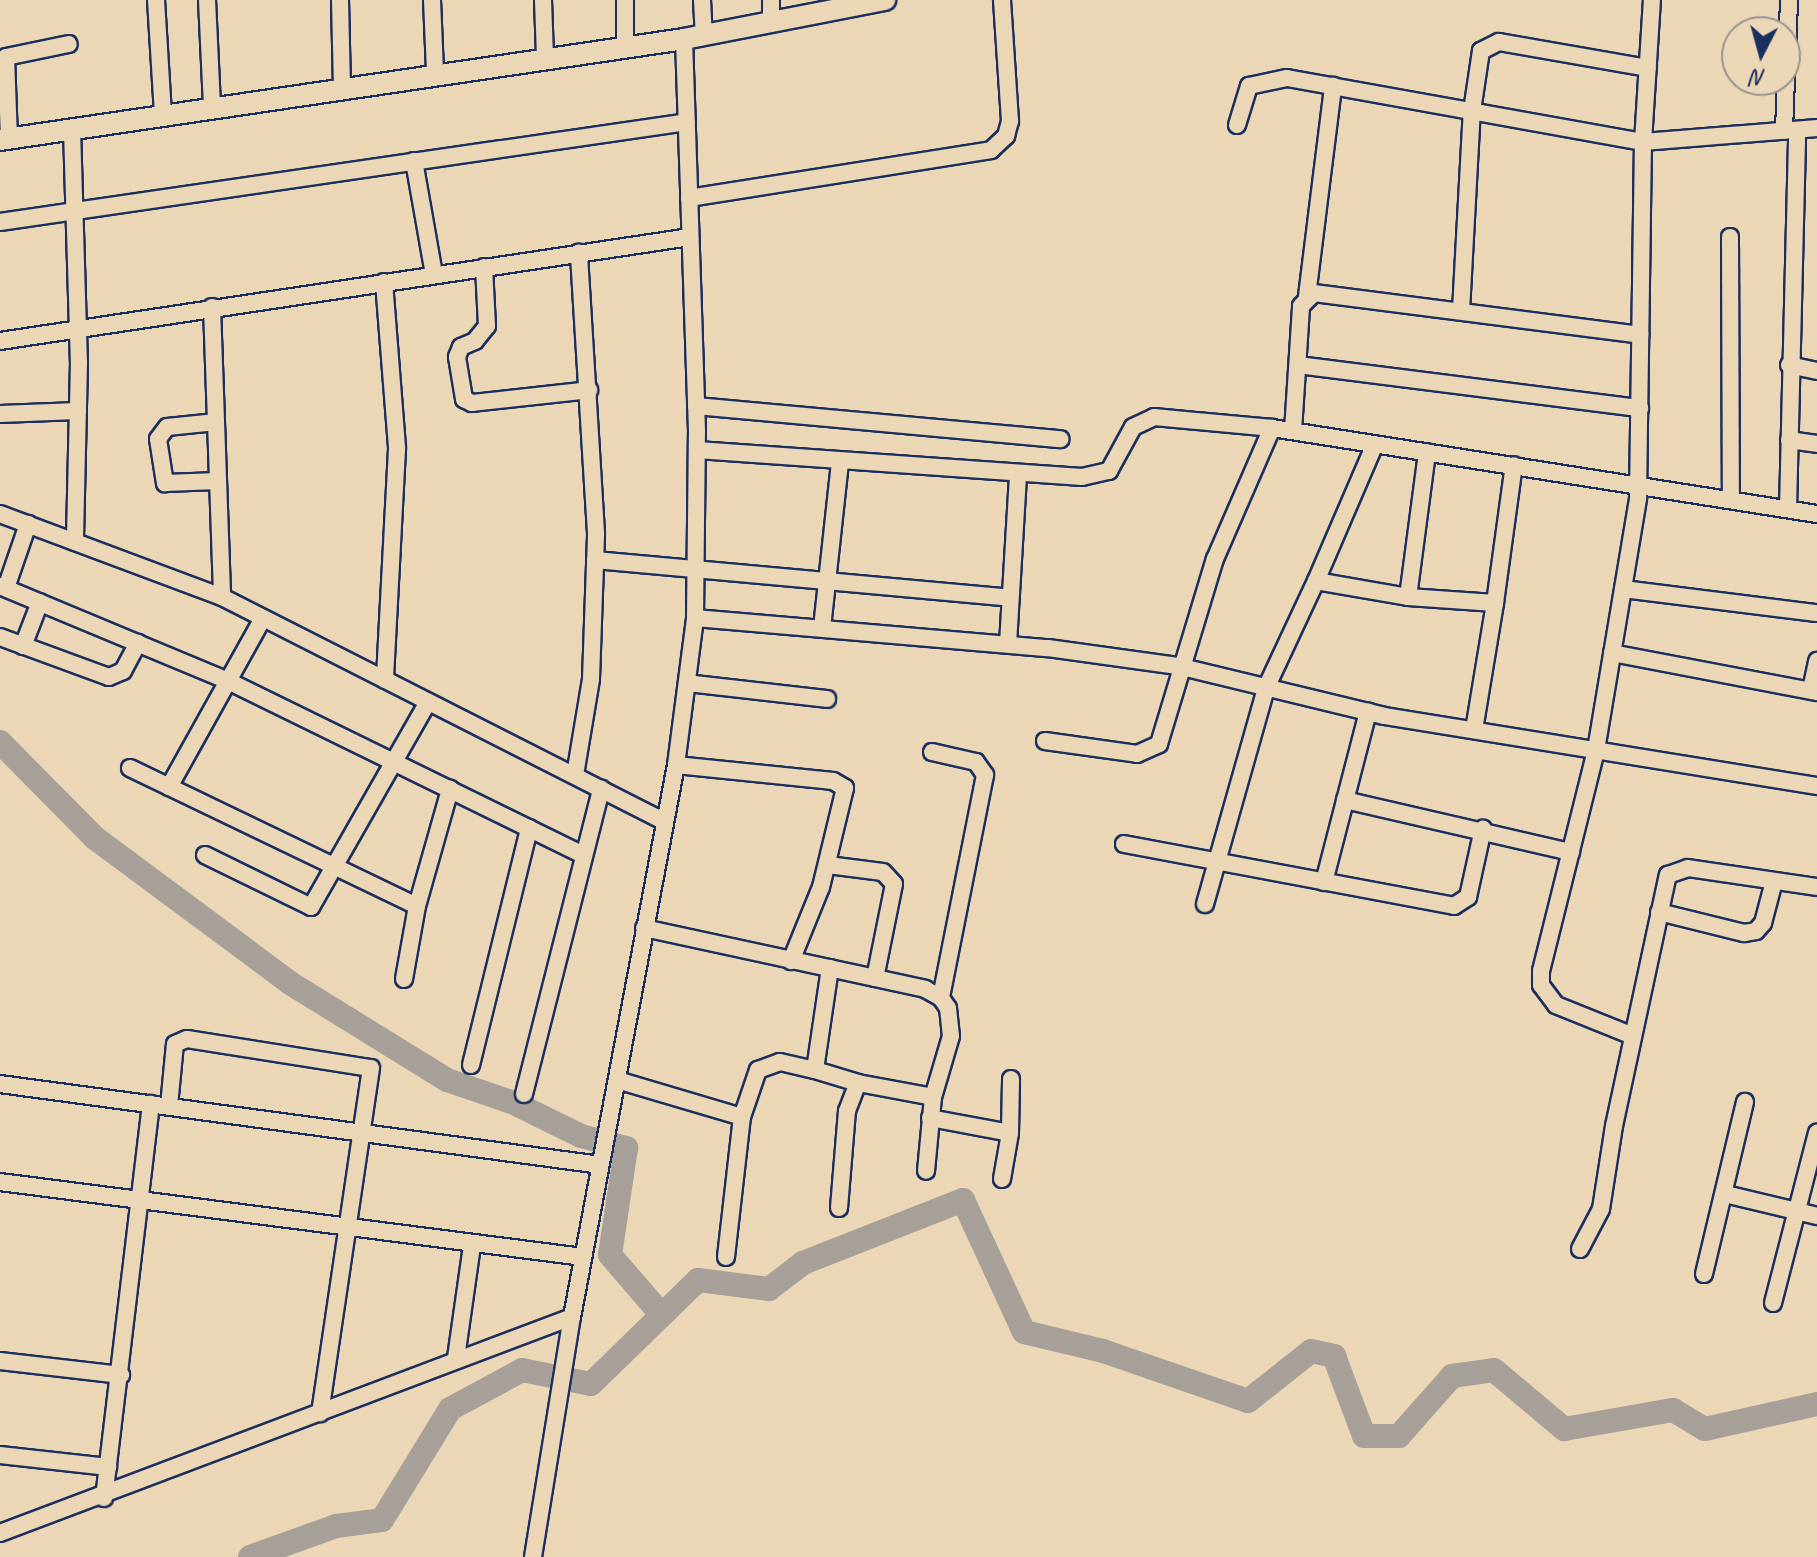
<!DOCTYPE html>
<style>
body{margin:0}
#map{position:relative;width:1817px;height:1557px;overflow:hidden;background:#ebd7b5;font-family:Caveat,sans-serif}
div>[style]{position:absolute}
[style*='--x']{left:calc(var(--x)*1px);top:calc(var(--y)*1px);width:calc(var(--w)*1px);rotate:calc(var(--a)*1deg)}
.river>*{height:24px;margin:-12px;padding:0 12px;transform-origin:12px;border-radius:12px;background:#a7a099}
.roads{filter:drop-shadow(2px 0 #1b2f5e) drop-shadow(-2px 0 #1b2f5e) drop-shadow(0 2px #1b2f5e) drop-shadow(0 -2px #1b2f5e)}
.minor>*{height:16px;margin:-8px;padding:0 8px;transform-origin:8px;border-radius:8px;background:#ebd7b5}
.major>*{height:20px;margin:-10px;padding:0 10px;transform-origin:10px;border-radius:10px;background:#ebd7b5}
span{translate:-50% -50%;white-space:nowrap;text-align:center;line-height:1.15;-webkit-text-stroke:7px #ebd7b5;paint-order:stroke}
.north{position:absolute;left:1721px;top:16px;width:80px;height:80px;box-sizing:border-box;background:#ebd7b5;border:2px solid #989492;border-radius:50%;rotate:186deg;font-size:22px;font-weight:700;line-height:32px;text-align:center;color:#1b2f5e}
.north::after{content:'';display:block;margin:auto;width:28px;height:36px;background:#1b2f5e;clip-path:polygon(50% 0,100% 100%,50% 72%,0 100%)}
</style>
<div id="map">
<div class="river">
<div style="--x:0;--y:742;--w:135;--a:45.3"></div>
<div style="--x:95;--y:838;--w:243;--a:36.6"></div>
<div style="--x:290;--y:983;--w:185;--a:31.7"></div>
<div style="--x:447;--y:1080;--w:71;--a:18.9"></div>
<div style="--x:514;--y:1103;--w:75;--a:26.2"></div>
<div style="--x:581;--y:1136;--w:47;--a:14.9"></div>
<div style="--x:626;--y:1148;--w:108;--a:98.5"></div>
<div style="--x:610;--y:1255;--w:77;--a:49.2"></div>
<div style="--x:250;--y:1557;--w:91;--a:-19.8"></div>
<div style="--x:336;--y:1526;--w:46;--a:-7.4"></div>
<div style="--x:382;--y:1520;--w:130;--a:-58.5"></div>
<div style="--x:450;--y:1409;--w:82;--a:-28.4"></div>
<div style="--x:522;--y:1370;--w:70;--a:11.5"></div>
<div style="--x:591;--y:1384;--w:149;--a:-44.2"></div>
<div style="--x:698;--y:1280;--w:72;--a:7.2"></div>
<div style="--x:769;--y:1289;--w:43;--a:-37.4"></div>
<div style="--x:803;--y:1263;--w:172;--a:-21.5"></div>
<div style="--x:963;--y:1200;--w:145;--a:65.2"></div>
<div style="--x:1024;--y:1332;--w:81;--a:13.5"></div>
<div style="--x:1103;--y:1351;--w:153;--a:19"></div>
<div style="--x:1248;--y:1401;--w:80;--a:-38.4"></div>
<div style="--x:1311;--y:1351;--w:24;--a:12"></div>
<div style="--x:1334;--y:1356;--w:85;--a:69.4"></div>
<div style="--x:1364;--y:1436;--w:35;--a:0"></div>
<div style="--x:1399;--y:1436;--w:80;--a:-48.5"></div>
<div style="--x:1452;--y:1376;--w:42;--a:-8.1"></div>
<div style="--x:1494;--y:1370;--w:92;--a:40.1"></div>
<div style="--x:1564;--y:1429;--w:111;--a:-9.9"></div>
<div style="--x:1673;--y:1410;--w:37;--a:31"></div>
<div style="--x:1705;--y:1429;--w:115;--a:-12.6"></div>
</div>
<div class="roads">
<div class="minor">
<div style="--x:156;--y:0;--w:116;--a:86.5"></div>
<div style="--x:207;--y:0;--w:108;--a:87.3"></div>
<div style="--x:340;--y:0;--w:88;--a:88.7"></div>
<div style="--x:432;--y:0;--w:73;--a:87.6"></div>
<div style="--x:543;--y:0;--w:56;--a:88"></div>
<div style="--x:625;--y:0;--w:46;--a:90"></div>
<div style="--x:702;--y:0;--w:34;--a:87"></div>
<div style="--x:771;--y:18;--w:18;--a:-90"></div>
<div style="--x:1237;--y:125;--w:41;--a:-72.9"></div>
<div style="--x:1249;--y:86;--w:39;--a:-12"></div>
<div style="--x:1287;--y:78;--w:362;--a:10.2"></div>
<div style="--x:1643;--y:142;--w:175;--a:-4.6"></div>
<div style="--x:72;--y:129;--w:233;--a:88.3"></div>
<div style="--x:79;--y:362;--w:180;--a:91.3"></div>
<div style="--x:1784;--y:131;--w:131;--a:-87.8"></div>
<div style="--x:9;--y:139;--w:82;--a:-92.1"></div>
<div style="--x:6;--y:57;--w:64;--a:-11.7"></div>
<div style="--x:414;--y:161;--w:116;--a:80"></div>
<div style="--x:689;--y:198;--w:306;--a:-9"></div>
<div style="--x:991;--y:150;--w:21;--a:-43"></div>
<div style="--x:1006;--y:136;--w:16;--a:-75"></div>
<div style="--x:1010;--y:121;--w:121;--a:-93.8"></div>
<div style="--x:0;--y:222;--w:694;--a:-8.28"></div>
<div style="--x:1730;--y:237;--w:263;--a:89.8"></div>
<div style="--x:484;--y:267;--w:59;--a:87.1"></div>
<div style="--x:487;--y:326;--w:19;--a:129"></div>
<div style="--x:475;--y:341;--w:15;--a:157"></div>
<div style="--x:461;--y:347;--w:11;--a:112"></div>
<div style="--x:457;--y:357;--w:43;--a:80.5"></div>
<div style="--x:464;--y:399;--w:9;--a:27"></div>
<div style="--x:472;--y:403;--w:118;--a:-6.3"></div>
<div style="--x:384;--y:282;--w:168;--a:85.5"></div>
<div style="--x:397;--y:449;--w:231;--a:93"></div>
<div style="--x:1307;--y:296;--w:212;--a:-82.9"></div>
<div style="--x:212;--y:307;--w:290;--a:88"></div>
<div style="--x:1461;--y:311;--w:200;--a:-86.9"></div>
<div style="--x:1472;--y:111;--w:61;--a:-81.5"></div>
<div style="--x:1481;--y:51;--w:20;--a:-27"></div>
<div style="--x:1499;--y:42;--w:151;--a:9.9"></div>
<div style="--x:0;--y:341;--w:698;--a:-8.57"></div>
<div style="--x:1298;--y:365;--w:345;--a:7.2"></div>
<div style="--x:1789;--y:365;--w:29;--a:12"></div>
<div style="--x:696;--y:406;--w:366;--a:5.2"></div>
<div style="--x:0;--y:414;--w:78;--a:-2.2"></div>
<div style="--x:216;--y:422;--w:49;--a:174.2"></div>
<div style="--x:167;--y:427;--w:15;--a:127"></div>
<div style="--x:158;--y:439;--w:45;--a:81"></div>
<div style="--x:165;--y:483;--w:53;--a:-2.2"></div>
<div style="--x:1293;--y:431;--w:125;--a:-86.3"></div>
<div style="--x:1301;--y:306;--w:18;--a:-45"></div>
<div style="--x:1314;--y:293;--w:329;--a:7.3"></div>
<div style="--x:1789;--y:440;--w:28;--a:8"></div>
<div style="--x:697;--y:450;--w:386;--a:4"></div>
<div style="--x:1082;--y:477;--w:28;--a:-13"></div>
<div style="--x:1109;--y:471;--w:50;--a:-61.4"></div>
<div style="--x:1133;--y:427;--w:23;--a:-25"></div>
<div style="--x:1154;--y:417;--w:119;--a:5.3"></div>
<div style="--x:1788;--y:509;--w:379;--a:-88.6"></div>
<div style="--x:0;--y:514;--w:237;--a:20.5"></div>
<div style="--x:222;--y:597;--w:495;--a:26.9"></div>
<div style="--x:595;--y:560;--w:417;--a:5.2"></div>
<div style="--x:1316;--y:581;--w:149;--a:-66.7"></div>
<div style="--x:0;--y:586;--w:245;--a:22.6"></div>
<div style="--x:226;--y:680;--w:395;--a:26.1"></div>
<div style="--x:6;--y:588;--w:68;--a:-71"></div>
<div style="--x:1623;--y:589;--w:195;--a:7.1"></div>
<div style="--x:1408;--y:597;--w:146;--a:-82.5"></div>
<div style="--x:695;--y:618;--w:354;--a:4.9"></div>
<div style="--x:1048;--y:648;--w:131;--a:7.9"></div>
<div style="--x:1178;--y:666;--w:212;--a:13.6"></div>
<div style="--x:1384;--y:716;--w:439;--a:9.2"></div>
<div style="--x:822;--y:628;--w:168;--a:-83.8"></div>
<div style="--x:0;--y:637;--w:116;--a:20.2"></div>
<div style="--x:109;--y:677;--w:15;--a:-23"></div>
<div style="--x:123;--y:671;--w:32;--a:-62"></div>
<div style="--x:1008;--y:644;--w:169;--a:-86.6"></div>
<div style="--x:23;--y:646;--w:47;--a:-68.9"></div>
<div style="--x:1612;--y:653;--w:209;--a:10.8"></div>
<div style="--x:687;--y:683;--w:141;--a:6.5"></div>
<div style="--x:1811;--y:690;--w:30;--a:-78"></div>
<div style="--x:1474;--y:730;--w:129;--a:-80.6"></div>
<div style="--x:1045;--y:741;--w:93;--a:8"></div>
<div style="--x:1137;--y:754;--w:24;--a:-24"></div>
<div style="--x:1159;--y:744;--w:193;--a:-73.2"></div>
<div style="--x:1215;--y:559;--w:143;--a:-66.5"></div>
<div style="--x:1272;--y:428;--w:552;--a:8.97"></div>
<div style="--x:932;--y:752;--w:45;--a:12.8"></div>
<div style="--x:976;--y:762;--w:16;--a:55"></div>
<div style="--x:985;--y:775;--w:227;--a:101.2"></div>
<div style="--x:676;--y:765;--w:158;--a:5.8"></div>
<div style="--x:833;--y:781;--w:14;--a:30"></div>
<div style="--x:845;--y:788;--w:102;--a:103.6"></div>
<div style="--x:821;--y:887;--w:80;--a:112.1"></div>
<div style="--x:130;--y:768;--w:318;--a:25.7"></div>
<div style="--x:575;--y:775;--w:97;--a:-80.5"></div>
<div style="--x:591;--y:679;--w:146;--a:-88"></div>
<div style="--x:596;--y:533;--w:281;--a:-93.5"></div>
<div style="--x:169;--y:787;--w:193;--a:-60.9"></div>
<div style="--x:1345;--y:800;--w:232;--a:13"></div>
<div style="--x:1124;--y:844;--w:336;--a:10.6"></div>
<div style="--x:1454;--y:906;--w:17;--a:-33"></div>
<div style="--x:1468;--y:897;--w:70;--a:-77.6"></div>
<div style="--x:205;--y:855;--w:118;--a:26.1"></div>
<div style="--x:311;--y:907;--w:236;--a:-60.3"></div>
<div style="--x:828;--y:865;--w:55;--a:7.3"></div>
<div style="--x:883;--y:872;--w:16;--a:47"></div>
<div style="--x:894;--y:884;--w:96;--a:101.4"></div>
<div style="--x:1324;--y:882;--w:176;--a:-75.5"></div>
<div style="--x:1205;--y:904;--w:224;--a:-74.2"></div>
<div style="--x:1266;--y:688;--w:118;--a:-65"></div>
<div style="--x:1316;--y:581;--w:93;--a:9.9"></div>
<div style="--x:1408;--y:597;--w:87;--a:3.9"></div>
<div style="--x:1495;--y:603;--w:139;--a:-82.2"></div>
<div style="--x:1659;--y:912;--w:88;--a:13.9"></div>
<div style="--x:1744;--y:933;--w:12;--a:-9"></div>
<div style="--x:1756;--y:931;--w:11;--a:-49"></div>
<div style="--x:1763;--y:923;--w:43;--a:-75.3"></div>
<div style="--x:644;--y:928;--w:288;--a:12.2"></div>
<div style="--x:925;--y:989;--w:18;--a:29"></div>
<div style="--x:941;--y:998;--w:12;--a:55"></div>
<div style="--x:948;--y:1008;--w:28;--a:84"></div>
<div style="--x:951;--y:1036;--w:64;--a:106.4"></div>
<div style="--x:933;--y:1097;--w:74;--a:95.4"></div>
<div style="--x:830;--y:968;--w:103;--a:98.4"></div>
<div style="--x:815;--y:1070;--w:45;--a:16.8"></div>
<div style="--x:404;--y:979;--w:74;--a:-79.9"></div>
<div style="--x:417;--y:906;--w:122;--a:-74.2"></div>
<div style="--x:1633;--y:1036;--w:83;--a:-158.1"></div>
<div style="--x:1556;--y:1005;--w:25;--a:-127"></div>
<div style="--x:1541;--y:985;--w:14;--a:-90"></div>
<div style="--x:1541;--y:971;--w:228;--a:-76"></div>
<div style="--x:1596;--y:750;--w:255;--a:-80.5"></div>
<div style="--x:1638;--y:498;--w:356;--a:-89.2"></div>
<div style="--x:1643;--y:142;--w:142;--a:-86.4"></div>
<div style="--x:471;--y:1065;--w:244;--a:-76.2"></div>
<div style="--x:617;--y:1080;--w:130;--a:16.5"></div>
<div style="--x:0;--y:1084;--w:606;--a:7.68"></div>
<div style="--x:524;--y:1094;--w:315;--a:-75.8"></div>
<div style="--x:169;--y:1106;--w:62;--a:-84.5"></div>
<div style="--x:175;--y:1044;--w:13;--a:-23"></div>
<div style="--x:187;--y:1039;--w:186;--a:9"></div>
<div style="--x:371;--y:1068;--w:349;--a:98.4"></div>
<div style="--x:930;--y:1118;--w:81;--a:10.6"></div>
<div style="--x:1002;--y:1179;--w:47;--a:-80.1"></div>
<div style="--x:1010;--y:1133;--w:54;--a:-88.9"></div>
<div style="--x:0;--y:1182;--w:588;--a:7.33"></div>
<div style="--x:1725;--y:1194;--w:95;--a:13.4"></div>
<div style="--x:839;--y:1208;--w:97;--a:-85.3"></div>
<div style="--x:847;--y:1111;--w:30;--a:-69"></div>
<div style="--x:858;--y:1083;--w:76;--a:10.6"></div>
<div style="--x:1580;--y:1249;--w:45;--a:-62.3"></div>
<div style="--x:1601;--y:1209;--w:84;--a:-81.1"></div>
<div style="--x:1614;--y:1126;--w:257;--a:-77.9"></div>
<div style="--x:1668;--y:875;--w:21;--a:-19"></div>
<div style="--x:1688;--y:868;--w:130;--a:8.4"></div>
<div style="--x:726;--y:1257;--w:141;--a:-83.5"></div>
<div style="--x:742;--y:1117;--w:50;--a:-71.2"></div>
<div style="--x:758;--y:1070;--w:23;--a:-20"></div>
<div style="--x:780;--y:1062;--w:36;--a:13"></div>
<div style="--x:1704;--y:1274;--w:177;--a:-76.6"></div>
<div style="--x:1773;--y:1303;--w:176;--a:-75.5"></div>
<div style="--x:456;--y:1358;--w:114;--a:-81.9"></div>
<div style="--x:0;--y:1361;--w:122;--a:6.6"></div>
<div style="--x:0;--y:1455;--w:109;--a:6.3"></div>
<div style="--x:104;--y:1498;--w:397;--a:-83.2"></div>
<div style="--x:0;--y:1533;--w:611;--a:-20.69"></div>
<div style="--x:533;--y:1557;--w:243;--a:-80.8"></div>
<div style="--x:572;--y:1317;--w:562;--a:-79.33"></div>
<div style="--x:676;--y:765;--w:148;--a:-82.6"></div>
<div style="--x:695;--y:618;--w:187;--a:-89.4"></div>
<div style="--x:697;--y:431;--w:392;--a:-91.9"></div>
</div>
<div class="major">
<div style="--x:0;--y:140;--w:691;--a:-8.4"></div>
<div style="--x:684;--y:39;--w:205;--a:-11"></div>
</div>
</div>
<div class="north">N</div>
</div>
